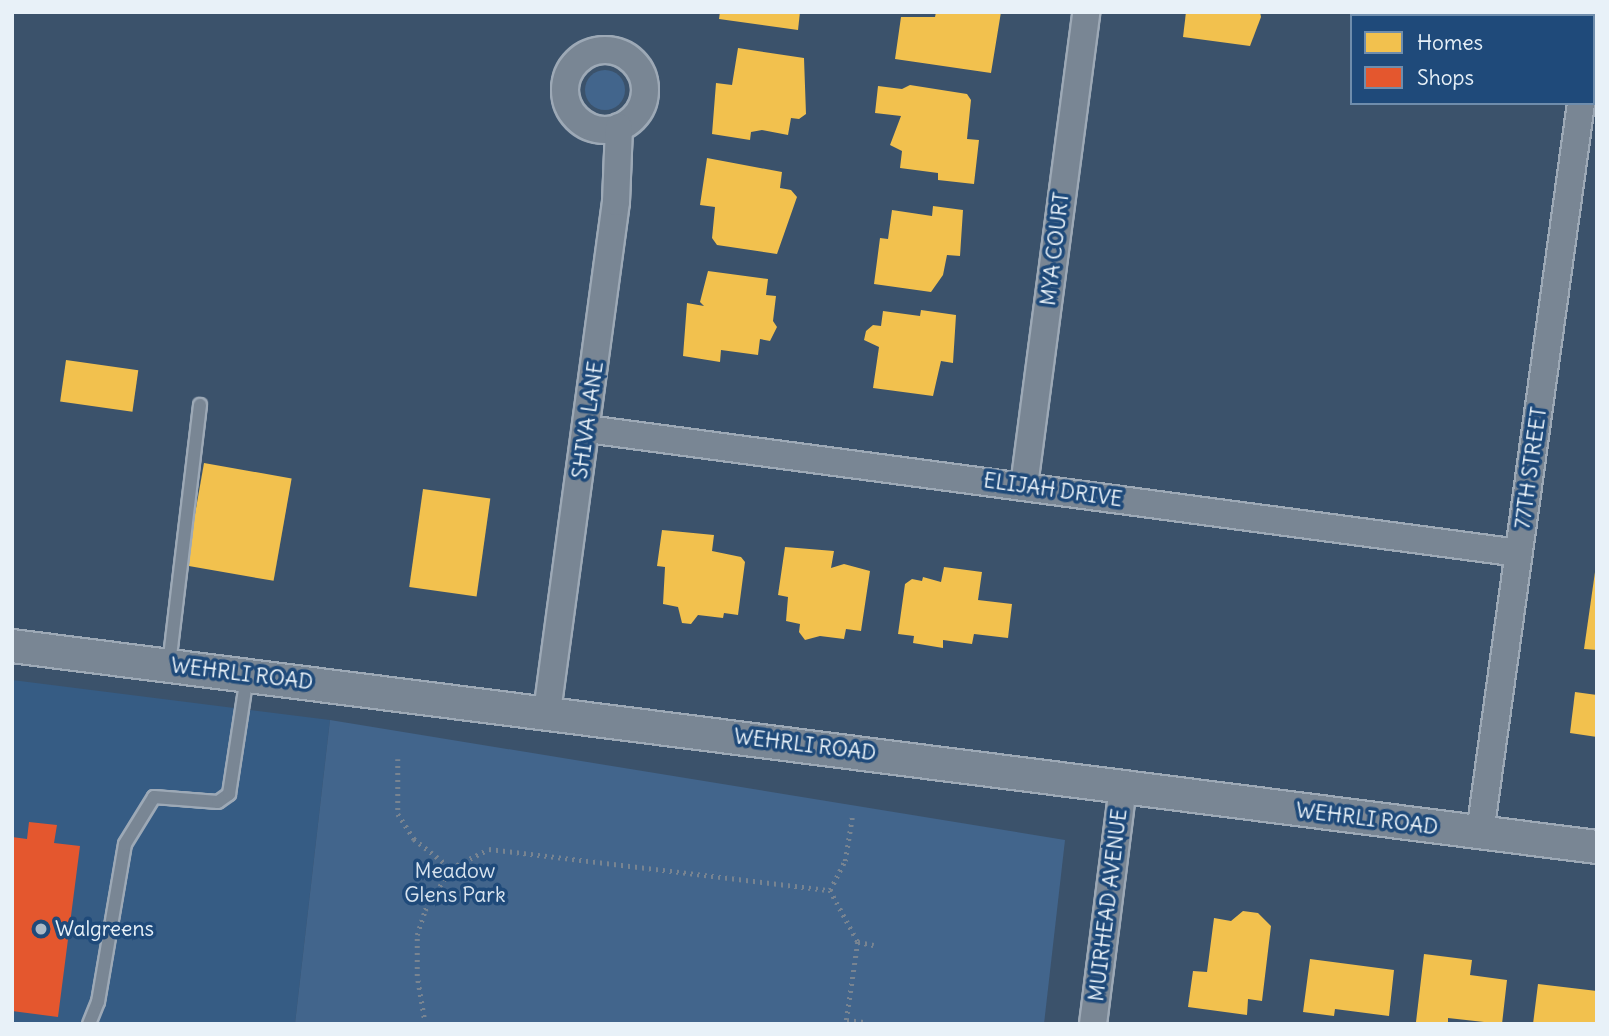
<!DOCTYPE html>
<style>
body{margin:0}
#map{position:relative;width:1609px;height:1036px;overflow:hidden;background:#3b526b;font-family:Delius,sans-serif}
div>[style]{position:absolute}
[style*='--x']{left:calc(var(--x)*1px);top:calc(var(--y)*1px);width:calc(var(--w)*1px);rotate:calc(var(--a)*1deg)}
.built>*{inset:0;background:#365c84}
.green>*{inset:0;background:#42658c}
.round{border-radius:50%}
.homes>*{inset:0;background:#f2c14e;transform-origin:0 0}
.shops>*{inset:0;background:#e4572e}
.path>*{height:4.5px;margin-top:-2.25px;transform-origin:0;background:repeating-linear-gradient(90deg,#788491 0 2px,transparent 0 7px)}
.roads{filter:drop-shadow(2px 0 #9da9b6) drop-shadow(-2px 0 #9da9b6) drop-shadow(0 2px #9da9b6) drop-shadow(0 -2px #9da9b6)}
.service>*{height:12px;margin:-6px;padding:0 6px;transform-origin:6px;border-radius:6px;background:#798694}
.minor>*{height:26px;margin:-13px;padding:0 13px;transform-origin:13px;border-radius:13px;background:#798694}
.minor>.ring{margin:-13px;padding:0;box-sizing:content-box;background:none;border:26px solid #798694;border-radius:50%}
.tertiary>*{height:32px;margin:-16px;padding:0 16px;transform-origin:16px;border-radius:16px;background:#798694}
.dots>*{width:19px;height:19px;translate:-50% -50%;box-sizing:border-box;border:4px solid #1f4a7a;border-radius:50%}
span{translate:-50% -50%;white-space:nowrap;text-align:center;line-height:1.15;-webkit-text-stroke:7px #1f4a7a;paint-order:stroke}
.street-label{font-size:21px;color:#e8f1f8}
.park-label{font-size:21px;color:#d8e3ee}
.poi-label{font-size:21px;color:#e8f1f8}
.left{translate:0 -50%;text-align:left}
.frame{position:absolute;inset:0;border:14px solid #e8f1f8;pointer-events:none}
.legend{position:absolute;left:1350px;top:14px;width:245px;height:91px;box-sizing:border-box;background:#1f4a7a;border:2px solid #6f8dac;margin:0;padding:9px 12px;list-style:none;font-size:21px;color:#e8f1f8}
.legend li{display:flex;align-items:center;gap:14px;height:35px}
.legend b{width:35px;border:2px solid #6f8dac}
</style>
<div id="map">
<div class="built">
<div style="clip-path:polygon(12px 680px,330px 720px,295px 1024px,12px 1024px)"></div>
</div>
<div class="green">
<div class="round" style="left:585px;top:70px;width:40px;height:40px"></div>
<div style="clip-path:polygon(330px 720px,1065px 840px,1044px 1024px,295px 1024px)"></div>
</div>
<div class="homes">
<div style="clip-path:polygon(720px 12px,800px 12px,798px 30px,719px 19px)"></div>
<div style="clip-path:polygon(936px 12px,1001px 12px,991px 73px,895px 59px,901px 17px,935px 17px)"></div>
<div style="clip-path:polygon(1186px 12px,1260px 12px,1261px 17px,1250px 46px,1183px 37px)"></div>
<div style="clip-path:polygon(738px 48px,804px 58px,806px 114px,799px 119px,791px 118px,788px 135px,762px 130px,751px 132px,750px 140px,712px 134px,716px 83px,732px 85px)"></div>
<div style="clip-path:polygon(910px 85px,967px 94px,971px 100px,967px 139px,979px 140px,974px 184px,938px 180px,938px 173px,900px 168px,902px 151px,890px 145px,901px 116px,875px 113px,878px 86px,902px 89px)"></div>
<div style="clip-path:polygon(707px 158px,782px 172px,780px 188px,791px 190px,797px 197px,777px 254px,717px 245px,712px 238px,715px 207px,700px 205px)"></div>
<div style="clip-path:polygon(933px 206px,963px 210px,960px 256px,947px 255px,943px 275px,931px 292px,874px 284px,880px 238px,888px 239px,892px 210px,932px 216px)"></div>
<div style="clip-path:polygon(708px 271px,768px 279px,766px 295px,776px 296px,773px 321px,777px 327px,770px 341px,760px 339px,758px 355px,721px 350px,720px 362px,683px 356px,687px 303px,704px 306px,700px 302px)"></div>
<div style="clip-path:polygon(921px 310px,956px 315px,953px 363px,941px 361px,933px 396px,873px 388px,879px 347px,864px 340px,866px 331px,873px 325px,881px 326px,883px 311px,920px 316px)"></div>
<div style="left:66px;top:360px;width:73px;height:42px;rotate:8deg"></div>
<div style="left:204px;top:463px;width:89px;height:104px;rotate:10deg"></div>
<div style="left:423px;top:489px;width:68px;height:99px;rotate:8deg"></div>
<div style="clip-path:polygon(662px 530px,714px 535px,712px 551px,741px 557px,745px 562px,738px 615px,724px 613px,723px 618px,698px 615px,691px 624px,682px 623px,678px 607px,663px 604px,665px 567px,657px 566px)"></div>
<div style="clip-path:polygon(785px 547px,834px 551px,831px 568px,844px 564px,870px 571px,861px 631px,846px 629px,844px 639px,820px 636px,805px 640px,799px 632px,800px 624px,786px 621px,788px 597px,778px 595px)"></div>
<div style="clip-path:polygon(944px 567px,982px 572px,978px 600px,1012px 604px,1008px 638px,974px 634px,972px 644px,943px 640px,943px 648px,913px 643px,914px 636px,898px 634px,905px 584px,912px 579px,922px 581px,923px 577px,941px 582px)"></div>
<div style="clip-path:polygon(1595px 572px,1597px 572px,1597px 650px,1584px 649px)"></div>
<div style="clip-path:polygon(1575px 692px,1597px 695px,1597px 737px,1570px 733px)"></div>
<div style="clip-path:polygon(1243px 911px,1258px 913px,1271px 926px,1262px 1001px,1248px 999px,1247px 1015px,1188px 1007px,1193px 971px,1207px 972px,1214px 918px,1231px 921px)"></div>
<div style="clip-path:polygon(1424px 954px,1472px 960px,1470px 975px,1507px 980px,1502px 1024px,1448px 1018px,1448px 1024px,1416px 1022px)"></div>
<div style="clip-path:polygon(1310px 959px,1394px 970px,1389px 1016px,1335px 1009px,1334px 1016px,1303px 1012px)"></div>
<div style="clip-path:polygon(1538px 984px,1597px 991px,1597px 1024px,1533px 1024px)"></div>
</div>
<div class="shops">
<div style="clip-path:polygon(29px 822px,57px 825px,54px 843px,80px 846px,58px 1017px,12px 1011px,12px 837px,27px 839px)"></div>
</div>
<div class="path">
<div style="--x:398;--y:759;--w:55;--a:90"></div>
<div style="--x:398;--y:814;--w:30;--a:57"></div>
<div style="--x:414;--y:839;--w:47;--a:38.1"></div>
<div style="--x:830;--y:890;--w:33;--a:-63"></div>
<div style="--x:845;--y:861;--w:44;--a:-80.8"></div>
<div style="--x:858;--y:942;--w:16;--a:11"></div>
<div style="--x:847;--y:1020;--w:17;--a:7"></div>
<div style="--x:425;--y:1024;--w:49;--a:-99.5"></div>
<div style="--x:417;--y:976;--w:41;--a:-90"></div>
<div style="--x:417;--y:935;--w:26;--a:-72"></div>
<div style="--x:425;--y:910;--w:49;--a:-58.2"></div>
<div style="--x:451;--y:868;--w:42;--a:-26.6"></div>
<div style="--x:489;--y:849;--w:343;--a:6.9"></div>
<div style="--x:830;--y:890;--w:59;--a:61.7"></div>
<div style="--x:858;--y:942;--w:83;--a:98.3"></div>
</div>
<div class="roads">
<div class="service">
<div style="--x:169;--y:665;--w:262;--a:-83.2"></div>
<div style="--x:89;--y:1024;--w:24;--a:-68"></div>
<div style="--x:98;--y:1002;--w:160;--a:-80.3"></div>
<div style="--x:125;--y:844;--w:55;--a:-58.3"></div>
<div style="--x:154;--y:797;--w:64;--a:4.5"></div>
<div style="--x:218;--y:802;--w:14;--a:-36"></div>
<div style="--x:229;--y:794;--w:119;--a:-81.3"></div>
</div>
<div class="minor">
<div style="--x:1593;--y:18;--w:6;--a:-81"></div>
<div class="ring" style="left:565px;top:50px;width:54px;height:54px"></div>
<div style="--x:587;--y:429;--w:940;--a:7.58"></div>
<div style="--x:1024;--y:486;--w:478;--a:-82.5"></div>
<div style="--x:547;--y:712;--w:515;--a:-82.3"></div>
<div style="--x:616;--y:202;--w:75;--a:-87.7"></div>
<div style="--x:1480;--y:833;--w:737;--a:-82.12"></div>
<div style="--x:1093;--y:1024;--w:239;--a:-82.8"></div>
</div>
<div class="tertiary">
<div style="--x:12;--y:646;--w:1598;--a:7.23"></div>
</div>
</div>
<div class="dots">
<div style="left:41px;top:929px;background:#abb9c7"></div>
</div>
<div class="street-label">
<span style="left:1055px;top:249px;rotate:-83deg">MYA COURT</span>
<span style="left:588px;top:420px;rotate:-82deg">SHIVA LANE</span>
<span style="left:1531px;top:468px;rotate:-82deg">77TH STREET</span>
<span style="left:1053px;top:490px;rotate:8deg">ELIJAH DRIVE</span>
<span style="left:242px;top:674px;rotate:7deg">WEHRLI ROAD</span>
<span style="left:805px;top:745px;rotate:7deg">WEHRLI ROAD</span>
<span style="left:1367px;top:819px;rotate:7deg">WEHRLI ROAD</span>
<span style="left:1108px;top:905px;rotate:-83deg">MUIRHEAD AVENUE</span>
</div>
<div class="park-label">
<span style="left:455px;top:883px">Meadow<br>Glens Park</span>
</div>
<div class="poi-label">
<span class="left" style="left:55px;top:929px">Walgreens</span>
</div>
<div class="frame"></div>
<ul class="legend">
<li><b style="height:19px;background:#f2c14e"></b>Homes</li>
<li><b style="height:19px;background:#e4572e"></b>Shops</li>
</ul>
</div>
